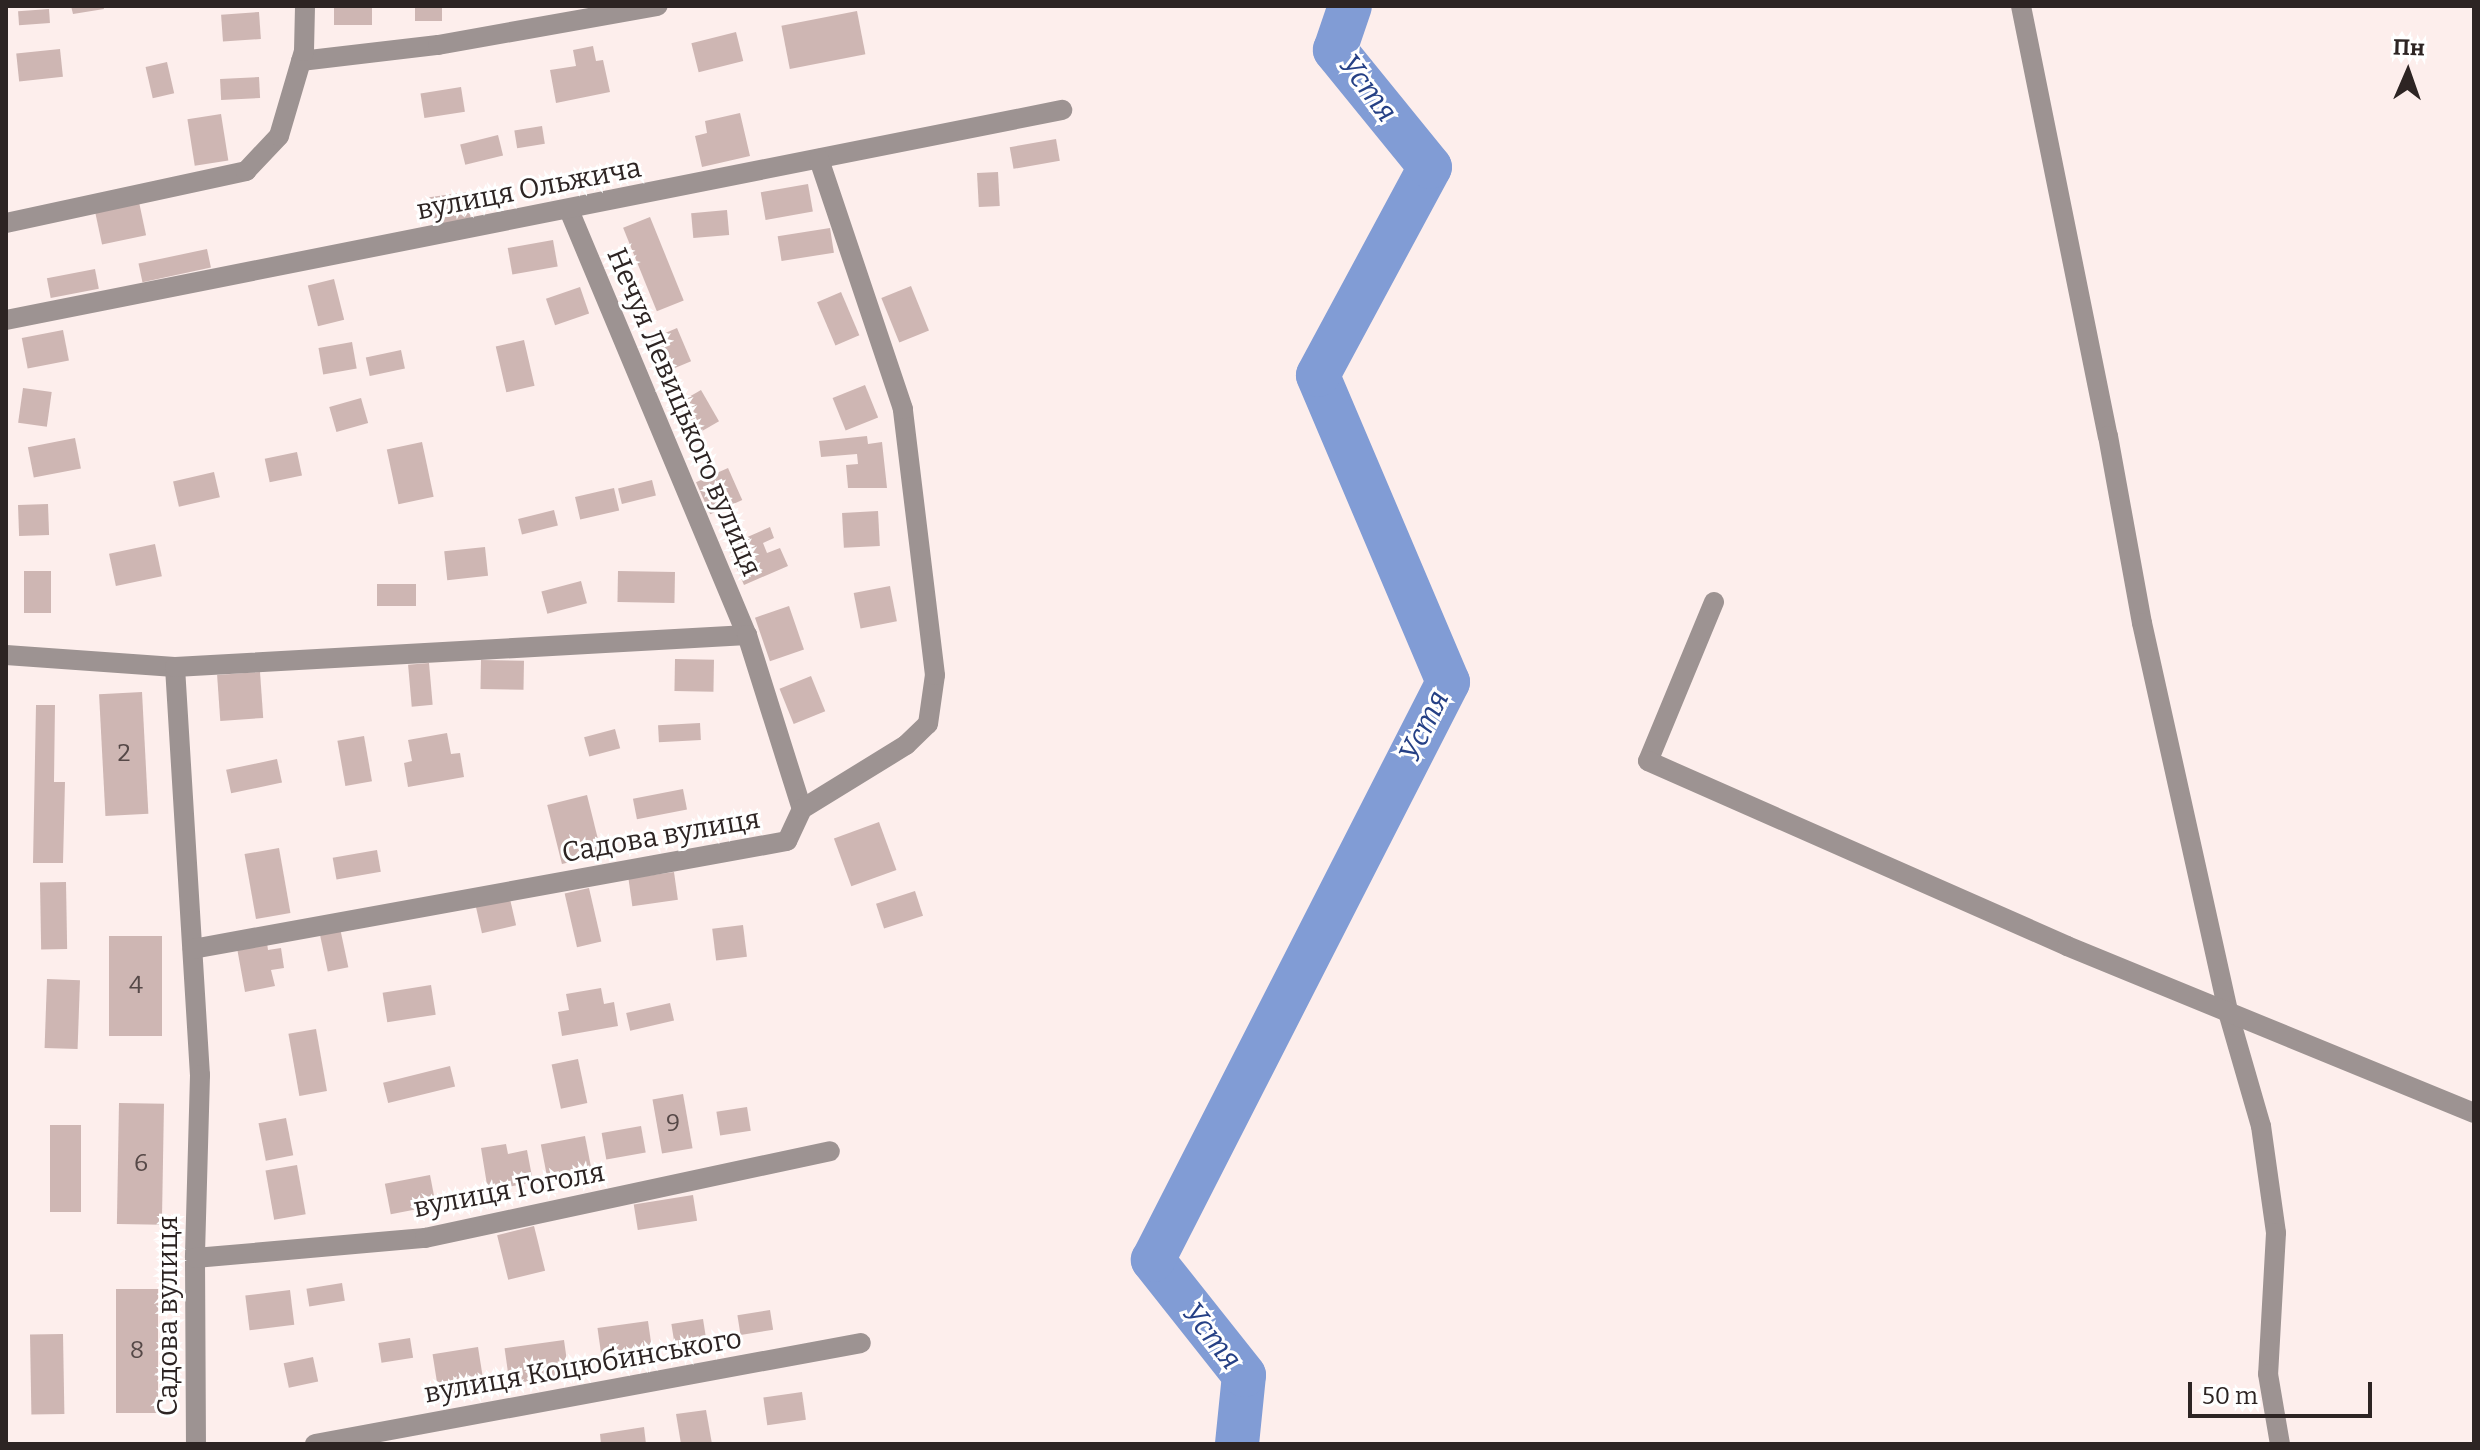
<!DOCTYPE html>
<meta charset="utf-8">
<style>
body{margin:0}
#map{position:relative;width:2480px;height:1450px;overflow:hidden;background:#fdeeec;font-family:Bitter,serif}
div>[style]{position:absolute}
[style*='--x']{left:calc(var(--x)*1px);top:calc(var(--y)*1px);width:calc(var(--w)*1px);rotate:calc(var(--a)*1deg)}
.river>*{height:44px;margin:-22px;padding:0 22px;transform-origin:22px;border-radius:22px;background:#819cd5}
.building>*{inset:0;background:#ceb6b3;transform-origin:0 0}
.street>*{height:20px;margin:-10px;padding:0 10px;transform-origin:10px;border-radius:10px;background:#9d9392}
span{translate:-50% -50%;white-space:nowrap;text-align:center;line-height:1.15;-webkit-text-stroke:6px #fff;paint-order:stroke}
.number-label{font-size:24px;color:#554847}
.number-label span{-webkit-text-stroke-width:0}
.street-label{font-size:28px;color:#2d2423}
.water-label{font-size:30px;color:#254085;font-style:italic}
.frame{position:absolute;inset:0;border:8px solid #2d2423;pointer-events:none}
.north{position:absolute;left:2368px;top:32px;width:80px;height:80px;-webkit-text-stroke:6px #fff;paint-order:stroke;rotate:2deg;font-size:22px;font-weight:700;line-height:32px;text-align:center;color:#2d2423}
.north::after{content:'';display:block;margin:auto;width:28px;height:36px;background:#2d2423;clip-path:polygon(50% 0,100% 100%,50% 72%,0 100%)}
.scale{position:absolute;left:2188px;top:1382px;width:184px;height:36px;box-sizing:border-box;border:4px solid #2d2423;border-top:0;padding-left:10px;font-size:24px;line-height:28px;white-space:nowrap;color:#2d2423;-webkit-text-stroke:6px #fff;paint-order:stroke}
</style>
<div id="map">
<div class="river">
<div style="--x:1237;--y:1444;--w:69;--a:-84.2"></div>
<div style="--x:1244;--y:1375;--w:147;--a:-128.4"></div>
<div style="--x:1153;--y:1260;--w:649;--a:-62.96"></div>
<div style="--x:1448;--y:682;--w:333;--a:-113"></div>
<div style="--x:1318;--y:375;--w:236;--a:-61.7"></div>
<div style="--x:1430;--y:167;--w:151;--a:-129.1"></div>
<div style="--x:1335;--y:50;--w:46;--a:-71.2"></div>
</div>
<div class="building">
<div style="clip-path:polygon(71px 6px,103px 6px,104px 9px,73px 14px)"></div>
<div style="left:334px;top:6px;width:38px;height:19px"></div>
<div style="left:415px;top:6px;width:27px;height:15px"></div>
<div style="left:49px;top:9px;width:14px;height:31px;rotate:86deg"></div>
<div style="left:857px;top:11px;width:44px;height:77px;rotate:79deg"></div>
<div style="left:259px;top:12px;width:27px;height:38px;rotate:86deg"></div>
<div style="left:736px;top:32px;width:30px;height:46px;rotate:76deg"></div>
<div style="clip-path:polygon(593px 46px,596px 61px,603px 60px,610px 92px,556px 103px,550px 70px,576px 66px,573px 50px)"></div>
<div style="left:60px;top:49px;width:28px;height:44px;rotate:84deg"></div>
<div style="left:167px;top:62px;width:32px;height:22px;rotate:77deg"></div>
<div style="left:259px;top:77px;width:21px;height:39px;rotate:87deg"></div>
<div style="left:461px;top:87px;width:25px;height:41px;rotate:81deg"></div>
<div style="clip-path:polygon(740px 113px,750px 156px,702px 167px,695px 136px,707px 133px,705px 121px)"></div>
<div style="left:221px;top:114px;width:47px;height:34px;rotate:81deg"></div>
<div style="left:542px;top:126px;width:18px;height:28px;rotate:81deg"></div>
<div style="left:498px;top:135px;width:21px;height:39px;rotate:76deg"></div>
<div style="left:1056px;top:139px;width:22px;height:47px;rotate:80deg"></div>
<div style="left:998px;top:172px;width:34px;height:21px;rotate:87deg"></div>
<div style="left:808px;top:184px;width:28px;height:48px;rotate:80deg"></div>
<div style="left:467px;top:192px;width:28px;height:38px;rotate:82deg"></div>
<div style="left:139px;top:202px;width:34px;height:45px;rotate:78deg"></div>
<div style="left:727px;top:210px;width:25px;height:36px;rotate:85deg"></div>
<div style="left:650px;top:217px;width:90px;height:29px;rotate:68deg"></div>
<div style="left:830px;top:228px;width:25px;height:53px;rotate:81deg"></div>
<div style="left:553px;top:240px;width:27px;height:46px;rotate:80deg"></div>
<div style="left:207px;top:249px;width:19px;height:70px;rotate:78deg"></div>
<div style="left:95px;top:269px;width:20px;height:49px;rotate:79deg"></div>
<div style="left:334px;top:279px;width:42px;height:27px;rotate:76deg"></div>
<div style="left:911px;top:286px;width:48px;height:32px;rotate:68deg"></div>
<div style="left:580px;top:287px;width:28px;height:36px;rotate:71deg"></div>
<div style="left:841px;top:292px;width:47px;height:26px;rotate:67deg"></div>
<div style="left:677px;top:328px;width:36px;height:35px;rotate:67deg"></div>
<div style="left:63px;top:330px;width:31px;height:42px;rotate:79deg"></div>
<div style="left:524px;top:340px;width:47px;height:29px;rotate:77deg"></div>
<div style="left:352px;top:342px;width:27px;height:34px;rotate:80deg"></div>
<div style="left:401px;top:350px;width:19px;height:36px;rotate:78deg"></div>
<div style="left:865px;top:385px;width:35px;height:35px;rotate:68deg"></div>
<div style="left:23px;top:388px;width:29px;height:35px;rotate:8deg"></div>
<div style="left:701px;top:390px;width:36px;height:36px;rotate:60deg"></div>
<div style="left:361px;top:398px;width:26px;height:33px;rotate:74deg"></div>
<div style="clip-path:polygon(867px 436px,868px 444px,882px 442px,887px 488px,848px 488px,846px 465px,858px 464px,857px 454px,821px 457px,819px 441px)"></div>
<div style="left:75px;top:438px;width:31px;height:48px;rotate:79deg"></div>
<div style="left:422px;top:442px;width:56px;height:36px;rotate:78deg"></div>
<div style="left:297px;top:452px;width:24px;height:33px;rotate:78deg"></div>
<div style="left:728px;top:468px;width:35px;height:35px;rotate:66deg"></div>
<div style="left:214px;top:472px;width:26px;height:42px;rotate:77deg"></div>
<div style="left:652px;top:480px;width:16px;height:35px;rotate:76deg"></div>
<div style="left:614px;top:488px;width:23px;height:40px;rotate:77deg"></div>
<div style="left:48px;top:504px;width:31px;height:30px;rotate:88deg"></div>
<div style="left:554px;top:510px;width:16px;height:37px;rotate:76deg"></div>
<div style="left:878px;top:511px;width:35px;height:36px;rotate:87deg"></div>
<div style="clip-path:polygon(770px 527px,774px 538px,763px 543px,767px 553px,780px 548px,788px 566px,744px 585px,727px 546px)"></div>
<div style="left:155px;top:544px;width:33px;height:47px;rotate:78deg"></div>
<div style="left:485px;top:547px;width:29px;height:41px;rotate:84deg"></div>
<div style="left:24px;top:571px;width:27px;height:42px"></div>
<div style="left:618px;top:571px;width:57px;height:31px;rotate:1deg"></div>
<div style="left:581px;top:581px;width:23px;height:41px;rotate:75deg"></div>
<div style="left:377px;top:584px;width:39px;height:22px"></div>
<div style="left:890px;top:586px;width:36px;height:37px;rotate:79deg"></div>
<div style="left:789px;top:606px;width:46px;height:36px;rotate:71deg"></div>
<div style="left:675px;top:659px;width:39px;height:32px;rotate:1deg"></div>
<div style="left:481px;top:660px;width:43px;height:29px;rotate:1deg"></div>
<div style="left:429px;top:663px;width:42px;height:21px;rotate:85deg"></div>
<div style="left:260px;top:672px;width:46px;height:43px;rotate:86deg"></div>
<div style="left:811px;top:676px;width:38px;height:34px;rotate:68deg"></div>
<div style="left:142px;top:692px;width:122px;height:43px;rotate:87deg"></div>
<div style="clip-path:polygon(36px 705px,55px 705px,54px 782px,65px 782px,63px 863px,33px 863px)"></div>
<div style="left:700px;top:723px;width:17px;height:42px;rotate:87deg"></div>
<div style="left:615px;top:729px;width:20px;height:32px;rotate:75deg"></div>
<div style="clip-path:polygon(447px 733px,451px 754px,460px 753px,464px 777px,408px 787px,404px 763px,412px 761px,408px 740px)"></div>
<div style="left:364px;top:736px;width:46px;height:27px;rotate:80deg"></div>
<div style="left:277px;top:759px;width:24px;height:52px;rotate:78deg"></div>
<div style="left:683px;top:789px;width:21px;height:51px;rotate:79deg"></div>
<div style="left:587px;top:795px;width:61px;height:41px;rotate:76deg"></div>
<div style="left:879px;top:822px;width:51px;height:48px;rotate:70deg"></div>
<div style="left:279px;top:848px;width:66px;height:35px;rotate:80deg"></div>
<div style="left:377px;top:850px;width:22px;height:45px;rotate:80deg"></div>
<div style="left:674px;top:872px;width:28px;height:46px;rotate:82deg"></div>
<div style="left:66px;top:882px;width:67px;height:26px;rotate:89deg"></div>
<div style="left:589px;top:888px;width:55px;height:25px;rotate:77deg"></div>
<div style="left:915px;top:891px;width:26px;height:41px;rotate:72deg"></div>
<div style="left:510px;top:899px;width:27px;height:35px;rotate:77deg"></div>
<div style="left:743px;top:925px;width:32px;height:31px;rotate:83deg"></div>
<div style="left:340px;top:928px;width:40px;height:21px;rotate:78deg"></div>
<div style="left:109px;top:936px;width:53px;height:100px"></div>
<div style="clip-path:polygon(267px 943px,268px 950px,281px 948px,284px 968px,271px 970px,275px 986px,245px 992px,237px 948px)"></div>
<div style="left:47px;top:979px;width:33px;height:69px;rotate:2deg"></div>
<div style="left:431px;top:985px;width:30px;height:49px;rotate:81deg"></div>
<div style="clip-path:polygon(601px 988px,604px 1004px,614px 1002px,618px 1026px,562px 1036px,558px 1012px,569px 1010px,566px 994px)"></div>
<div style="left:670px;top:1003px;width:18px;height:45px;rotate:77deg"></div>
<div style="left:316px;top:1029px;width:63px;height:28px;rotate:80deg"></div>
<div style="left:578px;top:1059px;width:45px;height:27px;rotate:78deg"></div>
<div style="left:450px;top:1066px;width:21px;height:69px;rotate:76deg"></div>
<div style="left:683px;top:1094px;width:55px;height:31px;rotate:80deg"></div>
<div style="left:119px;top:1103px;width:45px;height:121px;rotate:1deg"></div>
<div style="left:747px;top:1107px;width:24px;height:31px;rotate:81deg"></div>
<div style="left:286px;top:1118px;width:38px;height:28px;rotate:79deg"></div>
<div style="left:50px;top:1125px;width:31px;height:87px"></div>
<div style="left:641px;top:1126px;width:27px;height:40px;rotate:80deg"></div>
<div style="left:585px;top:1136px;width:31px;height:45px;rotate:79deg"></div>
<div style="clip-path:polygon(506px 1144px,508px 1154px,527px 1150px,533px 1182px,488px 1191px,481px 1148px)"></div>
<div style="left:297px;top:1165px;width:50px;height:32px;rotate:80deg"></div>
<div style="left:430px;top:1175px;width:31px;height:46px;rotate:79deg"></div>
<div style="left:693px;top:1195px;width:26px;height:60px;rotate:81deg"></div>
<div style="left:534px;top:1226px;width:46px;height:38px;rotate:76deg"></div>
<div style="left:342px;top:1283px;width:18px;height:36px;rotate:81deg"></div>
<div style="left:116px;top:1289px;width:42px;height:124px"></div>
<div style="left:290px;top:1290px;width:35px;height:45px;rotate:83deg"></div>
<div style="left:770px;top:1310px;width:20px;height:33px;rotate:81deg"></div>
<div style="left:703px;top:1319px;width:24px;height:32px;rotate:81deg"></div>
<div style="left:648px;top:1321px;width:30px;height:51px;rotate:82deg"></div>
<div style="left:63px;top:1334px;width:80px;height:33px;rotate:89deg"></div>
<div style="left:410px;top:1338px;width:20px;height:32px;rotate:81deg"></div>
<div style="left:564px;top:1340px;width:36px;height:60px;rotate:82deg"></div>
<div style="left:478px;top:1347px;width:44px;height:46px;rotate:81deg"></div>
<div style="left:313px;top:1357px;width:25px;height:30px;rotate:78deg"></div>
<div style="left:802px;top:1392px;width:28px;height:39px;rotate:82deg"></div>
<div style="clip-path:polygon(706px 1410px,712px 1444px,681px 1444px,676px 1414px)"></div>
<div style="clip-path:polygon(644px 1427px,646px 1444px,601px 1444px,600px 1434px)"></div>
</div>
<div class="street">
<div style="--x:2021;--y:6;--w:439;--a:78.6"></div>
<div style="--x:2108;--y:436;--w:190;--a:79.7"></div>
<div style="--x:2142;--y:623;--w:398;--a:77.5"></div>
<div style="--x:2228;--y:1012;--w:119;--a:73.9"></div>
<div style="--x:2261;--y:1126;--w:108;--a:82"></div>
<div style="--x:2276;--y:1233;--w:141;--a:93.2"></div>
<div style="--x:2268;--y:1374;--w:71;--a:80.3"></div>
<div style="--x:301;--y:61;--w:138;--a:-6.7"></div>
<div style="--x:438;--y:45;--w:223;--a:-10.1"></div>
<div style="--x:569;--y:210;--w:461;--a:67.3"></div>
<div style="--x:6;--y:223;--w:246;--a:-12.2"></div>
<div style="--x:246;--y:171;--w:48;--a:-46.7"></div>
<div style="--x:279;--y:136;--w:89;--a:-73.6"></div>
<div style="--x:304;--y:51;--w:45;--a:-88.7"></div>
<div style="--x:6;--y:320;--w:1077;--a:-11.25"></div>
<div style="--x:1714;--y:602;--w:172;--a:112.5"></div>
<div style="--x:1648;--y:761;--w:458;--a:23.8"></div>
<div style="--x:2067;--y:946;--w:440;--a:22.3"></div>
<div style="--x:6;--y:655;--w:169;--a:4.1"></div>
<div style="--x:175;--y:667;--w:409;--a:86.5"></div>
<div style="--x:200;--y:1075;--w:183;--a:91.6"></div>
<div style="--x:195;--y:1258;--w:186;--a:89.7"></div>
<div style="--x:175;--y:667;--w:573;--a:-3.2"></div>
<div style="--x:747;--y:635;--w:182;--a:72.5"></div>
<div style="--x:802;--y:809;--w:35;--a:115"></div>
<div style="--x:787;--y:841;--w:604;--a:169.7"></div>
<div style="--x:802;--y:809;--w:122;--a:-31.6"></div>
<div style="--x:906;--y:745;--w:30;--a:-44"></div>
<div style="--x:928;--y:724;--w:49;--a:-81.9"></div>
<div style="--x:935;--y:675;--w:268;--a:-96.9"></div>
<div style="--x:903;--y:409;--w:264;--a:-108.6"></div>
<div style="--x:195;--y:1258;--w:231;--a:-5"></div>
<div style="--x:425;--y:1238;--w:414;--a:-12.1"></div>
<div style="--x:315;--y:1444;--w:555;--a:-10.48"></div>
</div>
<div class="number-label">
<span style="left:124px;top:754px">2</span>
<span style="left:136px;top:986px">4</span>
<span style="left:673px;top:1124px">9</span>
<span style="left:141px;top:1164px">6</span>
<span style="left:137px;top:1351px">8</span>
</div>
<div class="street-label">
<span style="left:529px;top:189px;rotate:-11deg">вулиця Ольжича</span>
<span style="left:684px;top:412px;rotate:67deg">Нечуя Левицького вулиця</span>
<span style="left:661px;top:836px;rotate:-10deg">Садова вулиця</span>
<span style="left:509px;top:1190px;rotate:-11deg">вулиця Гоголя</span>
<span style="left:168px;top:1316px;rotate:-90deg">Садова вулиця</span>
<span style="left:583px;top:1366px;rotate:-10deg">вулиця Коцюбинського</span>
</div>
<div class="water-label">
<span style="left:1368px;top:88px;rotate:53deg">Устя</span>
<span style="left:1424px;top:726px;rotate:-64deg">Устя</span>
<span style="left:1212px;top:1336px;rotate:52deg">Устя</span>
</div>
<div class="frame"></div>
<div class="north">Пн</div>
<div class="scale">50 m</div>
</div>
